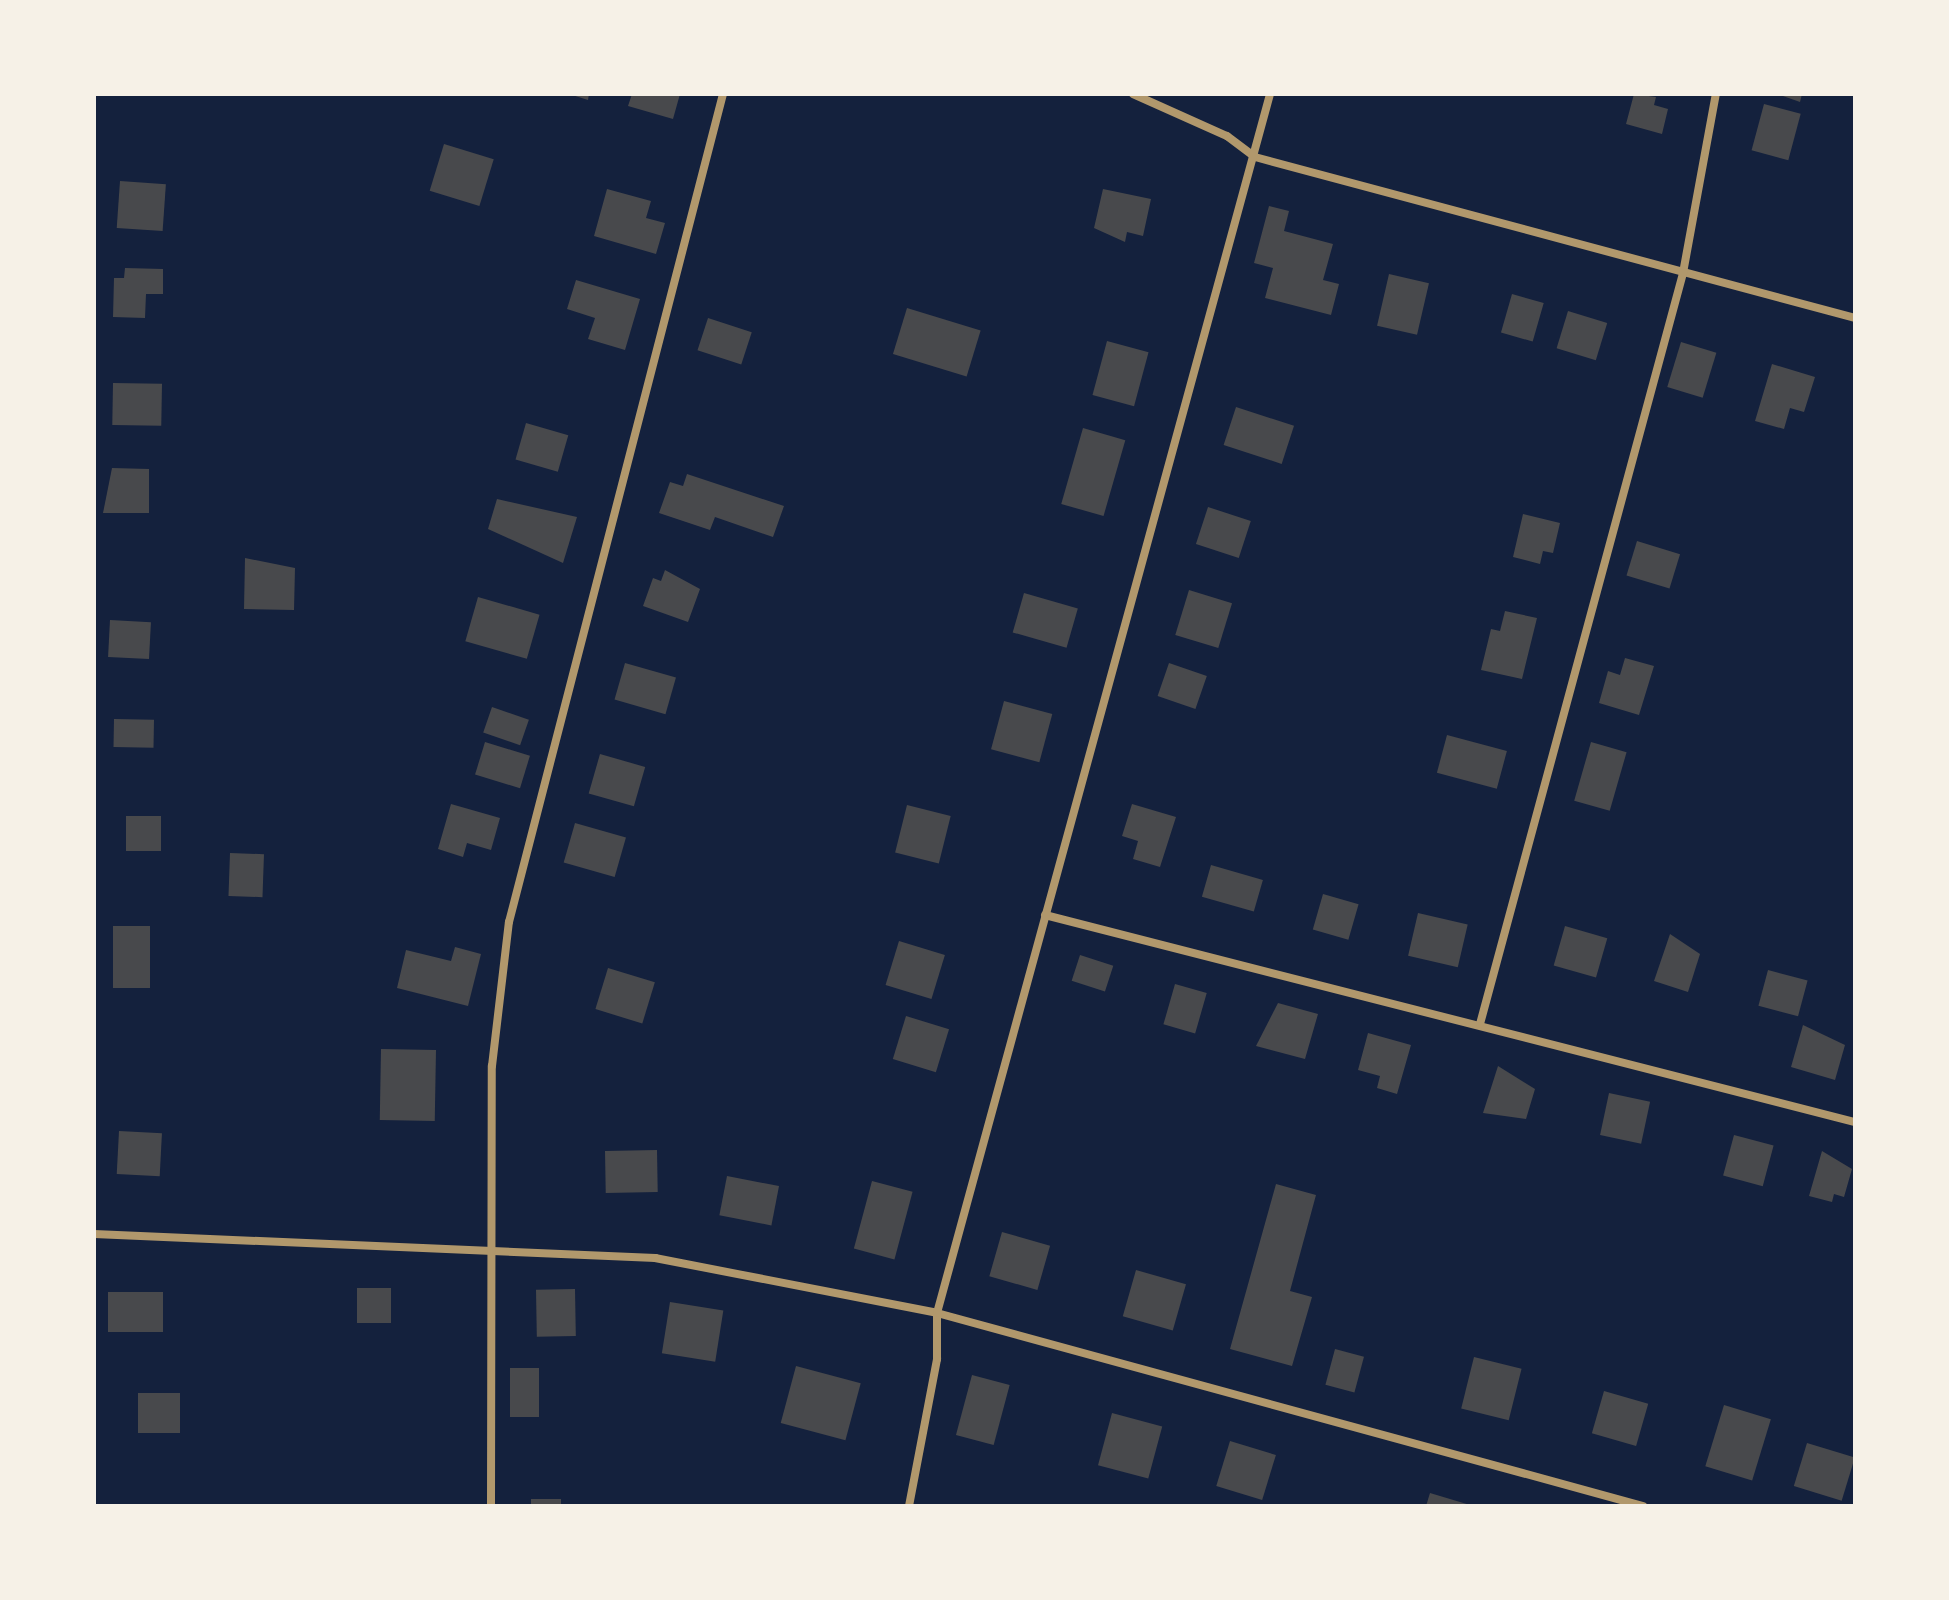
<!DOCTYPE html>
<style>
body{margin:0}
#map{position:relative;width:1949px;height:1600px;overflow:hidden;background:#14213d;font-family:Montserrat,sans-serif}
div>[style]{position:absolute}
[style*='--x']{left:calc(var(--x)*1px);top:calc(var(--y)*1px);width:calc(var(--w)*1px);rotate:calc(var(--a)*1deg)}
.building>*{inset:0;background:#48494c;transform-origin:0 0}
.minor>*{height:8px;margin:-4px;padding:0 4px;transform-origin:4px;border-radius:4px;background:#b1986c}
span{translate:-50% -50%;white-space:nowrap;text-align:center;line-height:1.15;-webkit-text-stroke:8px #f6f1e7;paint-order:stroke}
.frame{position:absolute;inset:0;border:96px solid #f6f1e7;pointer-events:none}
</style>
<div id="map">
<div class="building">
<div style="clip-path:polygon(569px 94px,589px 94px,588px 100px)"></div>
<div style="clip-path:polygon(632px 94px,680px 94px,673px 119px,628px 106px)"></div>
<div style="clip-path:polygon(1634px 94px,1656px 97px,1654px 105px,1668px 109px,1662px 134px,1626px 124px)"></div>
<div style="clip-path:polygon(1777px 94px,1802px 94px,1800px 102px)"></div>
<div style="left:1764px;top:104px;width:38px;height:48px;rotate:15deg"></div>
<div style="left:444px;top:144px;width:52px;height:49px;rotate:17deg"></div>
<div style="left:120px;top:181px;width:46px;height:47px;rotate:4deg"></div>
<div style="clip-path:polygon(607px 189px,651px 201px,646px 218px,665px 223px,656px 254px,594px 236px)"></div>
<div style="clip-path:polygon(1103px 189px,1151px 199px,1143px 236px,1127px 232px,1125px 242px,1094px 228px)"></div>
<div style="clip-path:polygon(1269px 206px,1289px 211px,1284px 231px,1333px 244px,1323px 280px,1339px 284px,1331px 315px,1265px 298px,1273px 268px,1254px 263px)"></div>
<div style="clip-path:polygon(125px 268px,163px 269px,163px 294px,146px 294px,145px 318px,113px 317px,114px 278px,124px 278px)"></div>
<div style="left:1389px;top:274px;width:41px;height:53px;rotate:13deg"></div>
<div style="clip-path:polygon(576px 280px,640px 299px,625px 350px,588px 339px,595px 318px,567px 309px)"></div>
<div style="left:1512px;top:294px;width:33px;height:40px;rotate:16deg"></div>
<div style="left:907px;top:308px;width:77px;height:48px;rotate:17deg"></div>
<div style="left:1568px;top:311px;width:41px;height:39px;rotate:17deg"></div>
<div style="left:708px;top:318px;width:46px;height:34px;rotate:18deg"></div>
<div style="left:1107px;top:341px;width:43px;height:56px;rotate:15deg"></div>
<div style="left:1681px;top:342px;width:37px;height:47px;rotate:17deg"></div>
<div style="clip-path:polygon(1772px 364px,1815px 377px,1804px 412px,1790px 408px,1784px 429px,1755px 421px)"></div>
<div style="left:113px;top:383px;width:49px;height:42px;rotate:1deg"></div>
<div style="left:1236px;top:407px;width:61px;height:40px;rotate:18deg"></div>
<div style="left:526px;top:423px;width:44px;height:38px;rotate:16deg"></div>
<div style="left:1083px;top:428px;width:44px;height:79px;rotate:16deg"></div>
<div style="clip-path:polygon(112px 468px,149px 469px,149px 513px,103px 513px)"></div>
<div style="clip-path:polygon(687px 474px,784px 506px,773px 537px,715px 517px,710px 530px,659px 513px,670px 482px,683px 486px)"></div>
<div style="clip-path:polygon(497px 499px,577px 517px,563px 563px,488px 529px)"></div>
<div style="left:1208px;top:507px;width:45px;height:39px;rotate:18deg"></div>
<div style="clip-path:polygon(1523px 514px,1560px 523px,1553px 553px,1543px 551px,1540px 564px,1513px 557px)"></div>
<div style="left:1637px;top:541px;width:45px;height:36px;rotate:17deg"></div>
<div style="clip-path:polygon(245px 558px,295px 568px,294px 610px,244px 609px)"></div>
<div style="clip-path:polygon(665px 570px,700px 589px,688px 622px,643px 606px,653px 578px,661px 581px)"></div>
<div style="left:1189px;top:590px;width:45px;height:47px;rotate:17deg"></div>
<div style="left:1024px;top:593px;width:56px;height:41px;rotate:16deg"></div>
<div style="left:478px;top:597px;width:64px;height:46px;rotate:16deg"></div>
<div style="clip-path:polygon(1505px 611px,1537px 618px,1522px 679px,1481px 670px,1491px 629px,1500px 631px)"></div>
<div style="left:110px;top:620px;width:41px;height:37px;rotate:3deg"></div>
<div style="clip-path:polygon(1625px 658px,1654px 666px,1639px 715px,1599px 703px,1608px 671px,1620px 675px)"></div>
<div style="left:625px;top:663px;width:53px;height:38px;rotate:16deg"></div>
<div style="left:1169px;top:663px;width:40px;height:35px;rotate:19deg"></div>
<div style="left:1004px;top:701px;width:50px;height:50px;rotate:15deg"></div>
<div style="left:492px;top:707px;width:39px;height:27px;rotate:19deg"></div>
<div style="left:114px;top:719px;width:40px;height:28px;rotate:1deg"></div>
<div style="left:1447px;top:735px;width:62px;height:39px;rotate:15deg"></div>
<div style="left:485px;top:742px;width:47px;height:34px;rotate:17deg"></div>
<div style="left:1591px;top:742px;width:37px;height:61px;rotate:16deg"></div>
<div style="left:600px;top:754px;width:47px;height:41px;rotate:16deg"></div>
<div style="clip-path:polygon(451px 804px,500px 818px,491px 850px,467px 843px,463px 857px,438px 849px)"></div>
<div style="clip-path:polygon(1132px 804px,1176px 817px,1160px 867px,1133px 859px,1138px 841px,1122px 836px)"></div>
<div style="left:907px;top:805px;width:45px;height:49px;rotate:14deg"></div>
<div style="left:126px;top:816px;width:35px;height:35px"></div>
<div style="left:575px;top:823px;width:53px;height:41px;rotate:16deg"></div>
<div style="left:230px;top:853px;width:34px;height:43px;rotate:2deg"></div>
<div style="left:1211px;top:865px;width:54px;height:33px;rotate:16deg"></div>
<div style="left:1323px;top:894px;width:37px;height:37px;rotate:16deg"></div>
<div style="left:1418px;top:913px;width:51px;height:44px;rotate:13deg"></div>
<div style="left:113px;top:926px;width:37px;height:62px"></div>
<div style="left:1565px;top:926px;width:44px;height:41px;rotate:16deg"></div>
<div style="clip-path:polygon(1670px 934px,1700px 954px,1688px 992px,1654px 981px)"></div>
<div style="left:899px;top:941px;width:48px;height:46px;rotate:17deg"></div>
<div style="clip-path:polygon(455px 947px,481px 954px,468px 1006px,397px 988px,406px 950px,451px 961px)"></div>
<div style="left:1080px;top:955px;width:35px;height:27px;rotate:18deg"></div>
<div style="left:608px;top:968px;width:49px;height:43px;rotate:17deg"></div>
<div style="left:1768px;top:970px;width:41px;height:37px;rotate:15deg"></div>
<div style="left:1175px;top:984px;width:33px;height:42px;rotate:16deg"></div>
<div style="clip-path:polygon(1278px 1003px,1318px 1014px,1305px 1059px,1256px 1046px)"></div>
<div style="left:906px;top:1016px;width:45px;height:45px;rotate:17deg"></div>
<div style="clip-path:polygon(1803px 1025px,1845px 1045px,1835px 1080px,1791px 1067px)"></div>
<div style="clip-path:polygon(1368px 1033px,1411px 1045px,1397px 1094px,1377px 1088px,1380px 1076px,1358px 1070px)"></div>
<div style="left:381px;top:1049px;width:55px;height:71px;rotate:1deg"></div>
<div style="clip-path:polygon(1498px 1066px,1535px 1089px,1526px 1119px,1483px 1113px)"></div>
<div style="left:1609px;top:1093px;width:42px;height:43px;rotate:12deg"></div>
<div style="left:119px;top:1131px;width:43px;height:43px;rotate:3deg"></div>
<div style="left:1734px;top:1135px;width:41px;height:42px;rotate:15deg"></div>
<div style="left:657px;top:1150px;width:42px;height:52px;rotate:89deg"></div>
<div style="clip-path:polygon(1822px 1151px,1852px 1169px,1844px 1197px,1834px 1194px,1832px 1202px,1809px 1196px)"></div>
<div style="left:727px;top:1176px;width:53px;height:40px;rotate:11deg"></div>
<div style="left:872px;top:1181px;width:42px;height:70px;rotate:15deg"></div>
<div style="clip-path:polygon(1276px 1184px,1316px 1195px,1290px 1291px,1312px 1297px,1292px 1366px,1230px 1349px)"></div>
<div style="left:1002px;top:1232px;width:50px;height:46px;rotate:16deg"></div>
<div style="left:1136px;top:1270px;width:52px;height:48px;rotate:16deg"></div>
<div style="left:357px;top:1288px;width:34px;height:35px"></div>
<div style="left:575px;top:1289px;width:47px;height:39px;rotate:89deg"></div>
<div style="left:108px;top:1292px;width:55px;height:40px"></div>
<div style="left:670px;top:1302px;width:54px;height:52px;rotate:9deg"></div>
<div style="left:1335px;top:1349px;width:30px;height:37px;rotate:15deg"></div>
<div style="left:1474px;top:1357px;width:49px;height:53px;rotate:14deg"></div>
<div style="left:796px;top:1366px;width:67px;height:59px;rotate:15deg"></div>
<div style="left:539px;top:1368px;width:49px;height:29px;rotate:90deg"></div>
<div style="left:972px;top:1375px;width:39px;height:62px;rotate:15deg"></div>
<div style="left:1604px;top:1391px;width:46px;height:44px;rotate:16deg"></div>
<div style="left:138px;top:1393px;width:42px;height:40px"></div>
<div style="left:1724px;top:1405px;width:49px;height:64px;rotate:17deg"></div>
<div style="left:1112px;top:1413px;width:52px;height:54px;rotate:15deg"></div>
<div style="left:1230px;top:1441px;width:48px;height:47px;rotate:17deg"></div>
<div style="left:1807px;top:1443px;width:50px;height:45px;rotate:17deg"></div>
<div style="clip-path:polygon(1430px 1493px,1470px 1505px,1470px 1506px,1426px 1506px)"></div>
<div style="left:531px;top:1499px;width:30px;height:7px"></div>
</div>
<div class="minor">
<div style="--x:1133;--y:94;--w:103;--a:24.1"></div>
<div style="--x:1227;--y:136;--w:35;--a:37"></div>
<div style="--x:1255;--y:157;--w:621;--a:15.02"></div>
<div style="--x:1045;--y:915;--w:836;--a:14.34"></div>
<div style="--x:1480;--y:1024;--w:778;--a:-74.87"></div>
<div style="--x:1683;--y:273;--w:182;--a:-79.6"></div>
<div style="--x:94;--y:1234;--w:562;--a:2.45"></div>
<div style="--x:655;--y:1258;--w:287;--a:11"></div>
<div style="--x:937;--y:1313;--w:732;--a:15.29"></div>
<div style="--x:491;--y:1506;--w:440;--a:-89.9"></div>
<div style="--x:492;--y:1066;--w:145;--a:-83.3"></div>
<div style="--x:509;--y:922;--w:855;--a:-75.51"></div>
<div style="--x:909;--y:1506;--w:150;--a:-79.2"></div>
<div style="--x:937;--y:1359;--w:46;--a:-90"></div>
<div style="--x:937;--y:1313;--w:1264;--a:-74.72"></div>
</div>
<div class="frame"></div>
</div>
